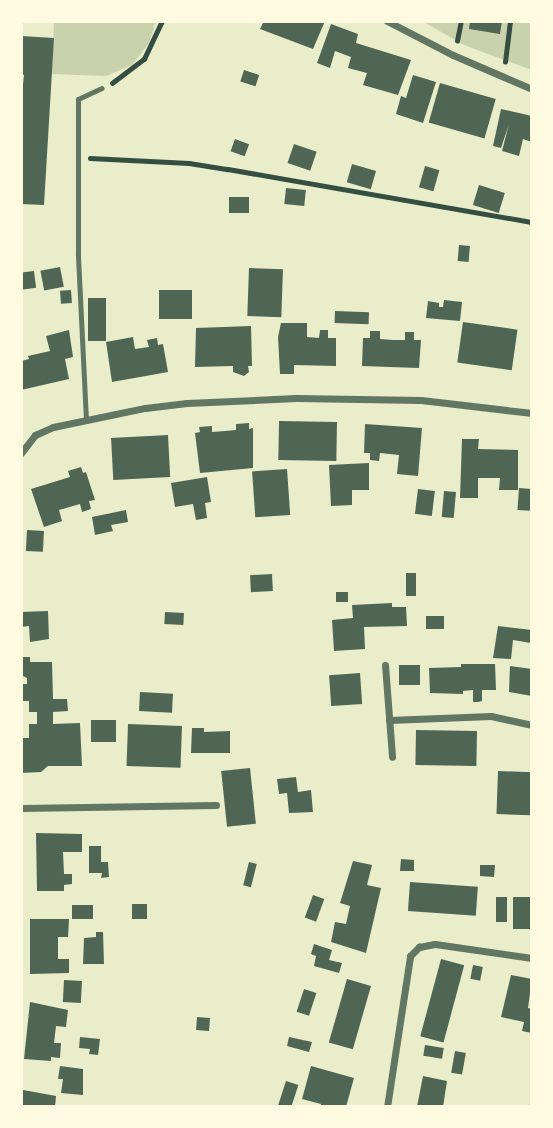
<!DOCTYPE html>
<style>
body{margin:0}
#map{position:relative;width:553px;height:1128px;overflow:hidden;background:#e9edc9;font-family:"Asap Condensed",sans-serif}
div>[style]{position:absolute}
[style*='--x']{left:calc(var(--x)*1px);top:calc(var(--y)*1px);width:calc(var(--w)*1px);rotate:calc(var(--a)*1deg)}
.green>*{inset:0;background:#cad2ad}
.building>*{inset:0;background:#4f6655;transform-origin:0 0}
.path>*{height:4.5px;margin:-2.25px;padding:0 2.25px;transform-origin:2.25px;border-radius:2.25px;background:#344e41}
.service>*{height:5px;margin:-2.5px;padding:0 2.5px;transform-origin:2.5px;border-radius:2.5px;background:#617663}
.minor>*{height:7px;margin:-3.5px;padding:0 3.5px;transform-origin:3.5px;border-radius:3.5px;background:#617663}
span{translate:-50% -50%;white-space:nowrap;text-align:center;line-height:1.15;-webkit-text-stroke:6px #fefae0;paint-order:stroke}
.frame{position:absolute;inset:0;border:23px solid #fefae0;pointer-events:none}
</style>
<div id="map">
<div class="green">
<div style="clip-path:polygon(54px 21px,156px 21px,149px 43px,132px 65px,106px 76px,52px 74px)"></div>
<div style="clip-path:polygon(422px 21px,532px 21px,532px 70px,464px 45px)"></div>
</div>
<div class="building">
<div style="clip-path:polygon(264px 21px,325px 21px,313px 49px,260px 29px)"></div>
<div style="clip-path:polygon(470px 21px,502px 21px,500px 34px,469px 29px)"></div>
<div style="clip-path:polygon(331px 24px,358px 34px,356px 43px,411px 60px,398px 95px,363px 85px,367px 73px,348px 68px,351px 57px,335px 51px,330px 68px,317px 63px)"></div>
<div style="clip-path:polygon(21px 36px,54px 38px,44px 205px,21px 204px,21px 102px,24px 75px,21px 74px)"></div>
<div style="left:244px;top:70px;width:16px;height:12px;rotate:18deg"></div>
<div style="clip-path:polygon(413px 75px,436px 82px,423px 123px,396px 114px,401px 96px,406px 98px)"></div>
<div style="left:440px;top:83px;width:58px;height:41px;rotate:16deg"></div>
<div style="clip-path:polygon(501px 109px,532px 116px,532px 142px,523px 139px,519px 156px,502px 151px,509px 124px,501px 148px,493px 146px)"></div>
<div style="left:235px;top:139px;width:15px;height:13px;rotate:20deg"></div>
<div style="left:294px;top:144px;width:24px;height:20px;rotate:19deg"></div>
<div style="left:352px;top:164px;width:25px;height:19px;rotate:16deg"></div>
<div style="left:425px;top:166px;width:15px;height:22px;rotate:16deg"></div>
<div style="left:479px;top:185px;width:27px;height:21px;rotate:17deg"></div>
<div style="left:286px;top:188px;width:20px;height:16px;rotate:6deg"></div>
<div style="left:229px;top:197px;width:20px;height:16px"></div>
<div style="left:459px;top:245px;width:11px;height:16px;rotate:5deg"></div>
<div style="left:60px;top:267px;width:20px;height:20px;rotate:79deg"></div>
<div style="left:249px;top:268px;width:34px;height:48px;rotate:2deg"></div>
<div style="left:34px;top:271px;width:17px;height:13px;rotate:83deg"></div>
<div style="left:71px;top:290px;width:13px;height:11px;rotate:86deg"></div>
<div style="left:192px;top:290px;width:29px;height:33px;rotate:90deg"></div>
<div style="left:88px;top:298px;width:18px;height:43px"></div>
<div style="clip-path:polygon(444px 300px,462px 302px,460px 321px,426px 318px,428px 301px,439px 303px,439px 307px,443px 307px)"></div>
<div style="left:335px;top:311px;width:34px;height:12px;rotate:2deg"></div>
<div style="left:463px;top:322px;width:55px;height:41px;rotate:8deg"></div>
<div style="clip-path:polygon(281px 323px,307px 323px,307px 337px,319px 338px,320px 330px,328px 330px,328px 338px,336px 338px,336px 366px,294px 365px,294px 374px,280px 374px,278px 337px)"></div>
<div style="clip-path:polygon(251px 326px,252px 366px,248px 366px,249px 372px,244px 376px,233px 372px,233px 366px,195px 367px,196px 328px)"></div>
<div style="clip-path:polygon(69px 330px,73px 357px,65px 359px,69px 379px,21px 390px,21px 361px,29px 359px,28px 356px,50px 351px,46px 336px)"></div>
<div style="clip-path:polygon(370px 331px,380px 331px,380px 339px,393px 340px,405px 340px,405px 332px,414px 332px,414px 340px,421px 340px,419px 368px,362px 366px,363px 338px,370px 338px)"></div>
<div style="clip-path:polygon(133px 337px,135px 349px,149px 347px,147px 340px,157px 338px,158px 345px,163px 344px,168px 372px,112px 382px,106px 342px)"></div>
<div style="left:337px;top:422px;width:39px;height:58px;rotate:91deg"></div>
<div style="clip-path:polygon(249px 423px,249px 429px,253px 428px,253px 468px,200px 473px,195px 433px,200px 432px,199px 427px,212px 426px,212px 432px,225px 431px,236px 430px,236px 424px)"></div>
<div style="clip-path:polygon(365px 424px,422px 428px,418px 476px,397px 474px,399px 455px,380px 453px,379px 461px,370px 460px,370px 453px,364px 453px)"></div>
<div style="left:168px;top:435px;width:42px;height:57px;rotate:87deg"></div>
<div style="clip-path:polygon(462px 439px,479px 439px,478px 449px,518px 450px,518px 490px,499px 490px,500px 478px,478px 478px,478px 498px,460px 498px)"></div>
<div style="clip-path:polygon(369px 463px,369px 490px,352px 490px,352px 505px,331px 506px,329px 465px)"></div>
<div style="clip-path:polygon(81px 467px,83px 473px,86px 472px,95px 500px,89px 501px,91px 509px,82px 512px,80px 504px,59px 510px,62px 521px,44px 527px,31px 489px,70px 477px,68px 471px)"></div>
<div style="left:287px;top:469px;width:46px;height:35px;rotate:86deg"></div>
<div style="clip-path:polygon(207px 477px,211px 502px,205px 503px,207px 518px,196px 520px,193px 504px,175px 507px,171px 483px)"></div>
<div style="left:519px;top:488px;width:13px;height:22px;rotate:4deg"></div>
<div style="left:418px;top:489px;width:17px;height:25px;rotate:7deg"></div>
<div style="left:444px;top:491px;width:12px;height:26px;rotate:5deg"></div>
<div style="clip-path:polygon(126px 510px,128px 522px,111px 525px,113px 531px,95px 535px,92px 517px)"></div>
<div style="left:27px;top:530px;width:17px;height:21px;rotate:3deg"></div>
<div style="left:406px;top:573px;width:10px;height:23px"></div>
<div style="left:272px;top:574px;width:17px;height:22px;rotate:87deg"></div>
<div style="left:336px;top:592px;width:12px;height:10px"></div>
<div style="clip-path:polygon(392px 603px,392px 607px,406px 607px,407px 626px,364px 627px,365px 649px,334px 651px,332px 620px,353px 618px,352px 605px)"></div>
<div style="clip-path:polygon(48px 611px,49px 639px,30px 642px,29px 626px,21px 627px,21px 612px)"></div>
<div style="left:165px;top:612px;width:19px;height:12px;rotate:3deg"></div>
<div style="left:426px;top:616px;width:18px;height:13px"></div>
<div style="clip-path:polygon(498px 626px,532px 630px,531px 643px,513px 640px,511px 659px,493px 658px)"></div>
<div style="clip-path:polygon(21px 657px,30px 657px,30px 662px,52px 662px,53px 699px,67px 699px,68px 711px,53px 712px,53px 724px,80px 723px,82px 766px,48px 766px,41px 772px,21px 773px,21px 738px,29px 738px,29px 724px,37px 724px,37px 712px,29px 712px,29px 701px,21px 701px,21px 684px,27px 684px,27px 678px,21px 675px)"></div>
<div style="clip-path:polygon(461px 664px,495px 664px,496px 690px,482px 690px,482px 701px,478px 702px,473px 702px,473px 690px,463px 691px,463px 694px,430px 693px,429px 668px,461px 667px)"></div>
<div style="left:420px;top:665px;width:20px;height:21px;rotate:90deg"></div>
<div style="clip-path:polygon(510px 666px,532px 669px,532px 696px,509px 692px)"></div>
<div style="left:360px;top:673px;width:31px;height:31px;rotate:86deg"></div>
<div style="left:140px;top:692px;width:33px;height:19px;rotate:3deg"></div>
<div style="left:116px;top:720px;width:22px;height:25px;rotate:90deg"></div>
<div style="left:128px;top:724px;width:54px;height:42px;rotate:2deg"></div>
<div style="clip-path:polygon(192px 728px,204px 728px,204px 732px,230px 731px,230px 753px,191px 753px)"></div>
<div style="left:416px;top:730px;width:61px;height:35px;rotate:1deg"></div>
<div style="left:250px;top:768px;width:56px;height:29px;rotate:84deg"></div>
<div style="left:498px;top:771px;width:34px;height:43px;rotate:2deg"></div>
<div style="clip-path:polygon(296px 777px,298px 792px,311px 790px,313px 812px,289px 813px,287px 793px,279px 794px,277px 779px)"></div>
<div style="clip-path:polygon(36px 833px,82px 834px,82px 852px,63px 852px,64px 874px,72px 874px,72px 884px,64px 885px,64px 891px,37px 891px)"></div>
<div style="clip-path:polygon(89px 846px,101px 846px,101px 862px,108px 862px,109px 877px,101px 878px,102px 873px,89px 873px)"></div>
<div style="clip-path:polygon(401px 859px,414px 860px,414px 871px,400px 871px)"></div>
<div style="clip-path:polygon(353px 861px,372px 865px,367px 885px,381px 888px,366px 953px,331px 942px,335px 922px,346px 924px,350px 906px,340px 903px)"></div>
<div style="left:249px;top:862px;width:8px;height:24px;rotate:14deg"></div>
<div style="clip-path:polygon(480px 865px,495px 865px,494px 877px,480px 876px)"></div>
<div style="left:410px;top:882px;width:68px;height:29px;rotate:4deg"></div>
<div style="left:313px;top:895px;width:12px;height:24px;rotate:20deg"></div>
<div style="left:496px;top:897px;width:11px;height:25px"></div>
<div style="left:513px;top:897px;width:19px;height:32px"></div>
<div style="left:132px;top:904px;width:15px;height:15px"></div>
<div style="left:72px;top:905px;width:21px;height:14px"></div>
<div style="clip-path:polygon(30px 919px,69px 919px,68px 937px,58px 937px,58px 959px,69px 959px,69px 973px,30px 974px)"></div>
<div style="clip-path:polygon(96px 932px,103px 932px,104px 964px,83px 964px,84px 938px,96px 937px)"></div>
<div style="clip-path:polygon(314px 944px,332px 950px,329px 960px,342px 963px,339px 973px,314px 966px,316px 956px,311px 954px)"></div>
<div style="left:441px;top:959px;width:24px;height:80px;rotate:15deg"></div>
<div style="left:473px;top:965px;width:10px;height:14px;rotate:11deg"></div>
<div style="clip-path:polygon(511px 975px,532px 979px,528px 1008px,532px 1009px,532px 1033px,522px 1031px,524px 1022px,501px 1017px)"></div>
<div style="left:347px;top:979px;width:25px;height:66px;rotate:16deg"></div>
<div style="left:64px;top:980px;width:18px;height:22px;rotate:3deg"></div>
<div style="left:304px;top:989px;width:13px;height:24px;rotate:18deg"></div>
<div style="clip-path:polygon(30px 1002px,68px 1010px,66px 1027px,56px 1026px,54px 1043px,61px 1043px,60px 1058px,51px 1057px,51px 1061px,24px 1059px)"></div>
<div style="left:197px;top:1017px;width:13px;height:13px;rotate:4deg"></div>
<div style="clip-path:polygon(80px 1037px,100px 1039px,98px 1055px,89px 1054px,90px 1049px,79px 1048px)"></div>
<div style="clip-path:polygon(289px 1037px,312px 1042px,309px 1052px,287px 1046px)"></div>
<div style="left:425px;top:1045px;width:19px;height:11px;rotate:9deg"></div>
<div style="left:455px;top:1051px;width:11px;height:22px;rotate:10deg"></div>
<div style="clip-path:polygon(60px 1066px,83px 1069px,83px 1095px,61px 1093px,63px 1079px,58px 1079px)"></div>
<div style="clip-path:polygon(311px 1066px,354px 1078px,346px 1107px,320px 1107px,321px 1104px,302px 1099px)"></div>
<div style="clip-path:polygon(423px 1076px,447px 1081px,443px 1107px,417px 1107px)"></div>
<div style="left:286px;top:1081px;width:13px;height:26px;rotate:18deg"></div>
<div style="clip-path:polygon(23px 1090px,56px 1096px,55px 1107px,21px 1107px)"></div>
</div>
<div class="path">
<div style="--x:457;--y:41;--w:20;--a:-79"></div>
<div style="--x:505;--y:62;--w:41;--a:-83"></div>
<div style="--x:112;--y:83;--w:40;--a:-37"></div>
<div style="--x:144;--y:59;--w:42;--a:-64.7"></div>
<div style="--x:90;--y:158;--w:99;--a:2.9"></div>
<div style="--x:189;--y:163;--w:39;--a:9"></div>
<div style="--x:228;--y:169;--w:309;--a:9.9"></div>
</div>
<div class="service">
<div style="--x:86;--y:420;--w:166;--a:-92.8"></div>
<div style="--x:78;--y:254;--w:155;--a:-90"></div>
<div style="--x:78;--y:99;--w:26;--a:-25"></div>
</div>
<div class="minor">
<div style="--x:387;--y:21;--w:74;--a:27.3"></div>
<div style="--x:453;--y:55;--w:86;--a:23.3"></div>
<div style="--x:21;--y:453;--w:23;--a:-52"></div>
<div style="--x:35;--y:435;--w:20;--a:-24"></div>
<div style="--x:53;--y:427;--w:94;--a:-11.7"></div>
<div style="--x:145;--y:408;--w:42;--a:-6.8"></div>
<div style="--x:187;--y:403;--w:109;--a:-2.6"></div>
<div style="--x:296;--y:398;--w:125;--a:0.9"></div>
<div style="--x:421;--y:400;--w:112;--a:6.7"></div>
<div style="--x:385;--y:665;--w:92;--a:85.6"></div>
<div style="--x:389;--y:720;--w:102;--a:-2.2"></div>
<div style="--x:491;--y:716;--w:42;--a:12.4"></div>
<div style="--x:21;--y:808;--w:195;--a:-0.9"></div>
<div style="--x:387;--y:1107;--w:153;--a:-81.3"></div>
<div style="--x:410;--y:956;--w:13;--a:-45"></div>
<div style="--x:419;--y:947;--w:16;--a:-11"></div>
<div style="--x:435;--y:944;--w:98;--a:8.2"></div>
</div>
<div class="frame"></div>
</div>
